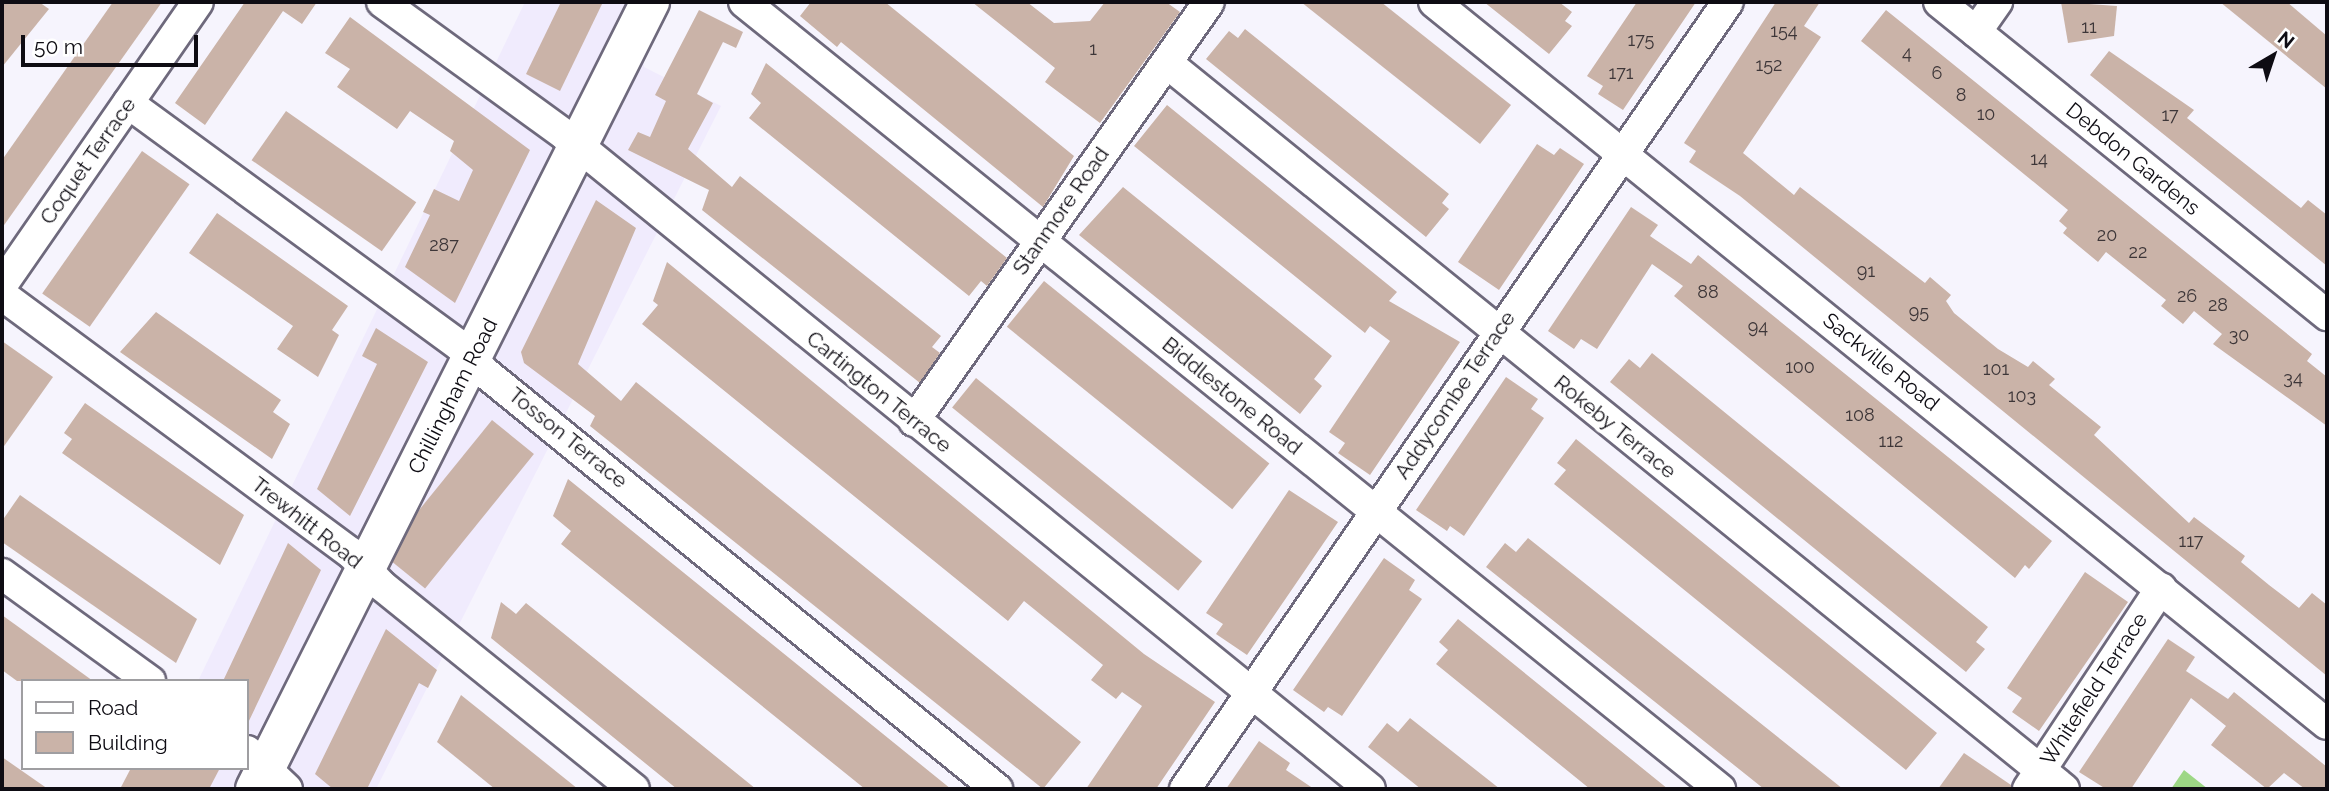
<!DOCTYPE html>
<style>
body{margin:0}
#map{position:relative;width:2329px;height:791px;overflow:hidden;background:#f6f4fd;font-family:Raleway,sans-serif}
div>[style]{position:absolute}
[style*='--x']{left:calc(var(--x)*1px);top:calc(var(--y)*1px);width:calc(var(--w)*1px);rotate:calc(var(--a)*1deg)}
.built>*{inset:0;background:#f0ebfd}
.green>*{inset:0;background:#9dd785}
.building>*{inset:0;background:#cab3a8;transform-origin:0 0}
.roads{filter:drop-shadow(2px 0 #6e697c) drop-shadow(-2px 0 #6e697c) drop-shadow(0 2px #6e697c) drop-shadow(0 -2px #6e697c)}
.minor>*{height:30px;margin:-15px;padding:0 15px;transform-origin:15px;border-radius:15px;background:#fff}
.major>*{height:38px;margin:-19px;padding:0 19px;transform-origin:19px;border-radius:19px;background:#fff}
span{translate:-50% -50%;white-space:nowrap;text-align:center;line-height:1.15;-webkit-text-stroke:7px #fff;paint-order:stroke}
.number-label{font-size:18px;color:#3d3638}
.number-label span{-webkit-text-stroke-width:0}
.street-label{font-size:21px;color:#0e0c13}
.frame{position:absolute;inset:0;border:4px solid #0e0c13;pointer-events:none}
.legend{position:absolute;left:21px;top:679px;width:228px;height:91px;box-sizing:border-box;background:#fff;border:2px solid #9f9ea1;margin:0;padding:9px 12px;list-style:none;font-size:21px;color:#0e0c13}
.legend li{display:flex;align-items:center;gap:14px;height:35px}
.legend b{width:35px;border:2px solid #9f9ea1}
.north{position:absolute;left:2238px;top:21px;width:70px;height:70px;-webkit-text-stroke:5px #fff;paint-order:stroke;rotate:39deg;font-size:19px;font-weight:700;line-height:28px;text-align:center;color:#0e0c13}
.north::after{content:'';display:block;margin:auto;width:24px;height:32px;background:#0e0c13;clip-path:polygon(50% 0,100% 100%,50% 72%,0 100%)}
.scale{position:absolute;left:21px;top:35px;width:177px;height:32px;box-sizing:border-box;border:4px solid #0e0c13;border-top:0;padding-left:9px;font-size:21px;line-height:24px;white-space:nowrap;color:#0e0c13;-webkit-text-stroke:5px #fff;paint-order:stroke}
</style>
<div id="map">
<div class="built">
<div style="clip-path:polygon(525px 2px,640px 2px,644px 67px,721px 106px,376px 789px,145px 789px,155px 768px,247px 768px,247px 681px,198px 681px)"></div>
</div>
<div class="green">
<div style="clip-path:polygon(2184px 770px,2208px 789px,2171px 789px)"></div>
</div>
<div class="building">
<div style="clip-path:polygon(2px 2px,39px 2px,49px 9px,2px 67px)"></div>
<div style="clip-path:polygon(113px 2px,162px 2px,2px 228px,2px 160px)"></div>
<div style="clip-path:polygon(245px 2px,317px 2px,302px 24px,283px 11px,205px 125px,175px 103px)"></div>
<div style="clip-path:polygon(561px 2px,603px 2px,560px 91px,526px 74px)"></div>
<div style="clip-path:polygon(811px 2px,885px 2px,1074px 156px,1043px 207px,841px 42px,837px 47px,800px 16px)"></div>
<div style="clip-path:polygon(972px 2px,1027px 2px,1054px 23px,1090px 21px,1105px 2px,1166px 2px,1180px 12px,1100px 123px,1045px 82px,1055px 68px)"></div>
<div style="clip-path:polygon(1301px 2px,1381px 2px,1511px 105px,1480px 144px)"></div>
<div style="clip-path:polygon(1484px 2px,1559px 2px,1572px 12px,1565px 21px,1572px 26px,1549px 54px)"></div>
<div style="clip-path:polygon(1637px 2px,1696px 2px,1623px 110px,1598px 94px,1603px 86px,1587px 76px)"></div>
<div style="clip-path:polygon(1776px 2px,1820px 2px,1804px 26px,1821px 37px,1743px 153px,1794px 195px,1800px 187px,1925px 283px,1930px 277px,1951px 295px,1946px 301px,1954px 313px,1998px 349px,2028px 367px,2033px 361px,2055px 379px,2049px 385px,2101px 427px,2094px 435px,2189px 523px,2194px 517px,2245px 556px,2241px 562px,2269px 585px,2299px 608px,2312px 593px,2327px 605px,2327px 676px,1740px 196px,1689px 162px,1696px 151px,1684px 143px)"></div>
<div style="clip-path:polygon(2061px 2px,2117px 6px,2114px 36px,2068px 43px)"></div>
<div style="clip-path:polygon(2220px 2px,2287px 2px,2327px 36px,2327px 89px)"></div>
<div style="clip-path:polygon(699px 10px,743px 32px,736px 48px,723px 42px,697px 94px,713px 103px,688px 149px,732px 187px,740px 176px,941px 336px,932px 347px,940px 353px,920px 383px,702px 210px,709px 190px,628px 150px,638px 132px,650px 137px,666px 101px,655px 95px)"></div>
<div style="clip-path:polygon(1886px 10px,2312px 354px,2307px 361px,2327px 377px,2327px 426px,2213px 344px,2222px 334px,2194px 311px,2183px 324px,2161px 306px,2166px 300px,2106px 252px,2098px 262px,2063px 233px,2067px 228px,2059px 221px,2068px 210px,1861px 41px)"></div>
<div style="clip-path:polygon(350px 17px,530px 150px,455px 303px,405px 267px,430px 215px,423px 212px,434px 189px,459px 201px,473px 170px,450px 151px,454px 141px,410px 111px,397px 129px,337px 87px,350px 69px,325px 53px)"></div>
<div style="clip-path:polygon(1245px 29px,1449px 194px,1442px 203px,1449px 209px,1426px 237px,1206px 59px,1229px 31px,1238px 38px)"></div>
<div style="clip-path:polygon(2109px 51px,2194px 110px,2187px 118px,2301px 208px,2308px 200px,2327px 215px,2327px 266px,2090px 75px)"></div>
<div style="clip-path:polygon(766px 63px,1007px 258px,987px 286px,981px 281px,969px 296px,749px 118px,761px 103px,751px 94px)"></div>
<div style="clip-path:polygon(1167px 105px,1397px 292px,1389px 301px,1460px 342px,1370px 475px,1338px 453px,1345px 443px,1329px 432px,1390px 341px,1370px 326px,1365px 333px,1134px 146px)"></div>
<div style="left:286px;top:111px;width:159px;height:60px;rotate:35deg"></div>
<div style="clip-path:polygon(1537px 144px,1554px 155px,1560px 148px,1584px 164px,1499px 290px,1458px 262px)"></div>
<div style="left:142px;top:151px;width:58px;height:174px;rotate:35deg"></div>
<div style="clip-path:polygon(1123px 187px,1332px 356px,1314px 379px,1322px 386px,1300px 414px,1079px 235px)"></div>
<div style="clip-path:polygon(596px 200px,636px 228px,578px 364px,621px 401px,636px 382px,1081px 742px,1043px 789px,590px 426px,595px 416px,524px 363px,521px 352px)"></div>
<div style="clip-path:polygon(1631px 207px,1658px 225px,1650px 236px,1691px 264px,1698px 255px,2052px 541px,2029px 569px,2025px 565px,2015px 578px,1674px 296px,1683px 286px,1652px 264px,1597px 349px,1581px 339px,1574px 349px,1548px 331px)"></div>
<div style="clip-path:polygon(217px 213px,348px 306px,332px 330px,339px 335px,318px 377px,277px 349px,293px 326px,189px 253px)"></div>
<div style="clip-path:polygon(667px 262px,1144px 654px,1215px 702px,1156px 789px,1086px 789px,1142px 706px,1122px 692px,1116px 699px,1091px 680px,1103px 665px,1024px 601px,1008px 621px,642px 324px,658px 305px,653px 301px)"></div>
<div style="left:1044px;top:281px;width:290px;height:59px;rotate:39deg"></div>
<div style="clip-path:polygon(156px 312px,281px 400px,273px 412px,290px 424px,272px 459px,120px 352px)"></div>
<div style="clip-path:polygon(376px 328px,428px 362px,350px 516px,317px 489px,377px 364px,362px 356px)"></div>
<div style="clip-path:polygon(2px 341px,53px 377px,2px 449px)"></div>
<div style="clip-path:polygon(1652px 353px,1988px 627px,1976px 642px,1985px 649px,1966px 672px,1610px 382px,1629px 359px,1640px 368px)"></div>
<div style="clip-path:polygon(1506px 377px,1538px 399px,1531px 409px,1544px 418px,1464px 536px,1450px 526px,1447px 531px,1416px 510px)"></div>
<div style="left:976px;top:378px;width:291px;height:38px;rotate:39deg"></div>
<div style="clip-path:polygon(85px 403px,244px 515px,220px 565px,62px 453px,72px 439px,64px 433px)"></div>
<div style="left:492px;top:420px;width:54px;height:173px;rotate:39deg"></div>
<div style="clip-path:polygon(1576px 439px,1937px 733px,1906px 770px,1554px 484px,1566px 470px,1557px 463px)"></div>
<div style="clip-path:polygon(568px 479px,951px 789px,865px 789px,561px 544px,571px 531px,553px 516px)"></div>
<div style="clip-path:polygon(1289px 490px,1338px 522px,1247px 655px,1216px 634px,1223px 624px,1206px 613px)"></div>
<div style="clip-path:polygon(20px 495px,197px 619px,176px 663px,2px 542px,2px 521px)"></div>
<div style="clip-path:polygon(1528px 538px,1843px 789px,1764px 789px,1486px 567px,1505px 543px,1516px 552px)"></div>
<div style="clip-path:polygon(288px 543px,321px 570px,247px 725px,247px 681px,223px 681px)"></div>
<div style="clip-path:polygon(1384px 558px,1415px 580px,1409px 590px,1422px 599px,1342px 716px,1328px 707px,1324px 712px,1293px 690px)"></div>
<div style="clip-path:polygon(2085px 572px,2128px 602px,2039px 731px,2012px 712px,2022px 698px,2007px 688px)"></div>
<div style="clip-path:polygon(501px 602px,516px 614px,526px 603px,756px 789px,677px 789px,491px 638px)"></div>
<div style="clip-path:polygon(2px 615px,93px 681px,17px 681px,2px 670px)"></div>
<div style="clip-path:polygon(1458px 619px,1668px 789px,1590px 789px,1436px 664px,1448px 650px,1439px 642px)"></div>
<div style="clip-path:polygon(386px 629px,437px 670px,428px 688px,419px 683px,367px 789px,333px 789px,315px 774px)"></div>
<div style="clip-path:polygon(2168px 639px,2195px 657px,2186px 671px,2228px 699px,2234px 692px,2327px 767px,2327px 789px,2305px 789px,2284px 773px,2267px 789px,2211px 745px,2226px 726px,2191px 698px,2131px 789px,2106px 789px,2079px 772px)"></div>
<div style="clip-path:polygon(461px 695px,578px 789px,495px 789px,437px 742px)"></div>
<div style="clip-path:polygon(1410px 718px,1500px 789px,1421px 789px,1368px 747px,1387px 723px,1398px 732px)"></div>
<div style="clip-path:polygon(1259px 741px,1290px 763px,1286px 770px,1314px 789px,1226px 789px)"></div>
<div style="clip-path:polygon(1964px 753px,2011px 785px,2011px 789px,1938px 789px)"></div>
<div style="clip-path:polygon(2px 757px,48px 789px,2px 789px)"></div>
<div style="clip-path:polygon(131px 768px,220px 768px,209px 789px,120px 789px)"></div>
</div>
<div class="roads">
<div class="minor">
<div style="--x:382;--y:2;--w:226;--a:36"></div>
<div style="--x:565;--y:135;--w:1037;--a:39.09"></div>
<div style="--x:744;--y:2;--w:1254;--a:38.88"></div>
<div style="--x:1434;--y:2;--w:1148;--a:38.96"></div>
<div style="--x:1939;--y:2;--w:499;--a:38.9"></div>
<div style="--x:1976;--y:32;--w:37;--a:-55"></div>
<div style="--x:1167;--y:63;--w:1154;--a:38.99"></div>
<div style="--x:128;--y:103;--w:410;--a:36.2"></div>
<div style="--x:459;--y:345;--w:35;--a:47"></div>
<div style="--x:483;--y:371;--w:663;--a:39.12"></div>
<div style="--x:2;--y:285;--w:344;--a:-55.3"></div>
<div style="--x:2;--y:295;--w:434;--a:36.5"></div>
<div style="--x:351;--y:553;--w:44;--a:46.8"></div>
<div style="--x:381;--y:585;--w:325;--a:38.9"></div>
<div style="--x:914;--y:421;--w:512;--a:-54.85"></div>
<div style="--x:2;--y:574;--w:183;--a:35.9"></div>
<div style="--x:247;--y:751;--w:55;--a:43.5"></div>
<div style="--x:1185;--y:789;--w:956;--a:-55.4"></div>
<div style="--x:2028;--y:789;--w:241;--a:-56.5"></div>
</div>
<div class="major">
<div style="--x:255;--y:789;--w:881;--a:-63.35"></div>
</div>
</div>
<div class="number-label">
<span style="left:2089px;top:27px">11</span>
<span style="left:1784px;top:31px">154</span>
<span style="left:1641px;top:40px">175</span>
<span style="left:1093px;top:49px">1</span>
<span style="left:1907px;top:53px">4</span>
<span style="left:1769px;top:65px">152</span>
<span style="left:1621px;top:73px">171</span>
<span style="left:1937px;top:73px">6</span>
<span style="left:1961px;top:95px">8</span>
<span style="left:1986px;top:114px">10</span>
<span style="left:2170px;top:115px">17</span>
<span style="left:2039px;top:159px">14</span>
<span style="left:2107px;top:235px">20</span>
<span style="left:444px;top:245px">287</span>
<span style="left:2138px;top:252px">22</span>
<span style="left:1866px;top:271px">91</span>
<span style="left:1708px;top:292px">88</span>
<span style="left:2187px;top:296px">26</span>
<span style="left:2218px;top:305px">28</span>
<span style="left:1919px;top:312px">95</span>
<span style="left:1758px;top:327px">94</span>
<span style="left:2239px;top:335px">30</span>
<span style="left:1800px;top:367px">100</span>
<span style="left:1996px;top:369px">101</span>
<span style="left:2293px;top:378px">34</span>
<span style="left:2022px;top:396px">103</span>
<span style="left:1860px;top:415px">108</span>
<span style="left:1891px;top:441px">112</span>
<span style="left:2191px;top:541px">117</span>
</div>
<div class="street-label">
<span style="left:2133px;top:159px;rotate:39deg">Debdon Gardens</span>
<span style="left:88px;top:161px;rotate:-55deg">Coquet Terrace</span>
<span style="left:1061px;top:211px;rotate:-55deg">Stanmore Road</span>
<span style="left:1881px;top:362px;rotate:39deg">Sackville Road</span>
<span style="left:879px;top:392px;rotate:39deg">Cartington Terrace</span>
<span style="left:1455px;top:395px;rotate:-56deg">Addycombe Terrace</span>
<span style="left:453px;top:396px;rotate:-63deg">Chillingham Road</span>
<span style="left:1232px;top:396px;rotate:39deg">Biddlestone Road</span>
<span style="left:1615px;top:427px;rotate:39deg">Rokeby Terrace</span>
<span style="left:568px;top:438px;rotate:39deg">Tosson Terrace</span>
<span style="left:307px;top:523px;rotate:38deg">Trewhitt Road</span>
<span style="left:2094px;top:689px;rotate:-57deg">Whitefield Terrace</span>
</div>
<div class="frame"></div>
<ul class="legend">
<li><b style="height:9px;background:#fff"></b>Road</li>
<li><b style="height:19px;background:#cab3a8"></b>Building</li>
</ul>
<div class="north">N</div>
<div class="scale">50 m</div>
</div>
